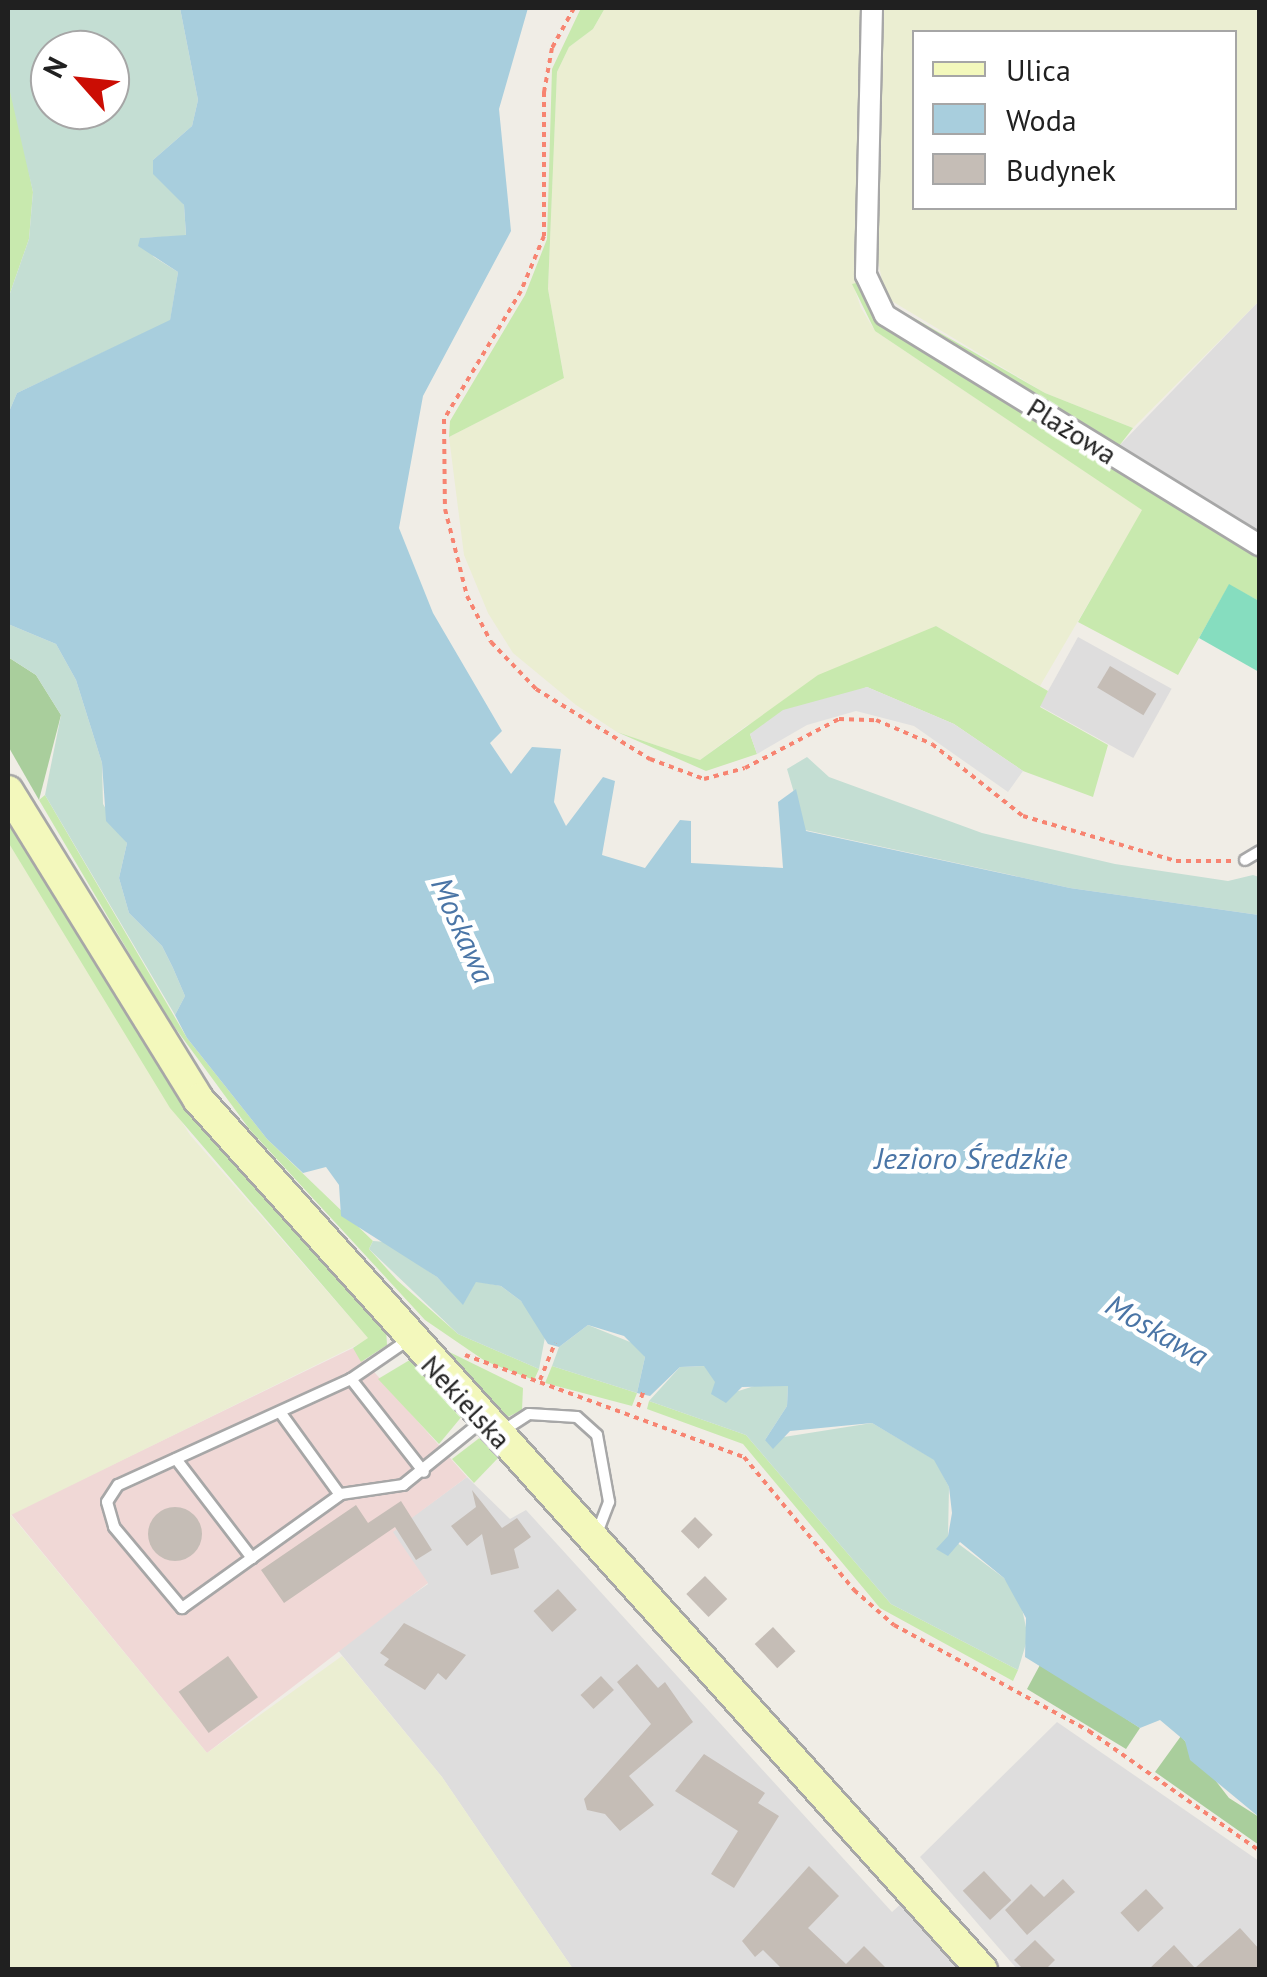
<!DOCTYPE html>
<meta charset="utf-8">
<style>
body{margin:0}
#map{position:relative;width:1267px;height:1977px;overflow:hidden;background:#f0ede6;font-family:"PT Sans",sans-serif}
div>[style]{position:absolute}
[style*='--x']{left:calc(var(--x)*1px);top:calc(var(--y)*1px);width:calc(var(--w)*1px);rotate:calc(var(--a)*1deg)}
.residential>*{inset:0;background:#dedddd;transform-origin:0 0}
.commercial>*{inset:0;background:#f0d8d6}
.farmland>*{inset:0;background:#ebeed2}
.grass>*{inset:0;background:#c8e9ae}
.forest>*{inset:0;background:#a9ce9c}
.wetland>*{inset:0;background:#c4ded3}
.pitch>*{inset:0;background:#86ddbf}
.parking>*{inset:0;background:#e0e0e0}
.water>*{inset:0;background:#a8cedd}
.building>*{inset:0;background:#c5bdb6;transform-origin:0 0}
.round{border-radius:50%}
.path>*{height:4px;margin-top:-2px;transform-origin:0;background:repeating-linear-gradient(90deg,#f78471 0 5px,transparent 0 10px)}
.roads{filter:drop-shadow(2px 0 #a7a7a7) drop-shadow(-2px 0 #a7a7a7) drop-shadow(0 2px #a7a7a7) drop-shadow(0 -2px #a7a7a7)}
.lane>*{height:10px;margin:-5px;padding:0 5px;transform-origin:5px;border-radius:5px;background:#fff}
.street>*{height:20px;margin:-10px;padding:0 10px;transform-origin:10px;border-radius:10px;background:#fff}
.secondary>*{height:30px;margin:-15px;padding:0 15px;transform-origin:15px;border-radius:15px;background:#f3f8bc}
span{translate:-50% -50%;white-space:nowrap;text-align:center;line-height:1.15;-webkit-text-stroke:9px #fff;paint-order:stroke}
.street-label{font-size:28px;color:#202020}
.water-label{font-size:30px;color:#4a75a6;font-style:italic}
.frame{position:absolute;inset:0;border:10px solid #202020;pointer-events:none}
.legend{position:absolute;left:912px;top:30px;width:325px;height:180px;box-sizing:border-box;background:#fff;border:2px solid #a6a6a6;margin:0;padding:12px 18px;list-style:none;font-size:30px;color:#202020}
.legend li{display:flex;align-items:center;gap:20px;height:50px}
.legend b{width:50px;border:2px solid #a6a6a6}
.north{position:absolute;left:30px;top:30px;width:100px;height:100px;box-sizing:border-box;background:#fff;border:2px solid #a6a6a6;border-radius:50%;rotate:297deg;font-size:28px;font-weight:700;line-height:40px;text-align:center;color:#202020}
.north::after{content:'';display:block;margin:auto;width:35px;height:45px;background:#cb0d04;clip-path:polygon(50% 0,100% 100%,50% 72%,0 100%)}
</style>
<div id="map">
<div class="residential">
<div style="clip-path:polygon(1259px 301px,1259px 537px,1119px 446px)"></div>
<div style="left:1078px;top:637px;width:107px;height:79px;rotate:29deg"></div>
<div style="clip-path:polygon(467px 1477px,510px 1519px,526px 1510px,892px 1912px,903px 1902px,966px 1969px,573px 1969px,442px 1777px,336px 1648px,428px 1584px,392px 1532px)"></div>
<div style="clip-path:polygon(1057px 1722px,1259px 1861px,1259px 1969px,1017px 1969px,920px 1857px)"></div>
</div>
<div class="commercial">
<div style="clip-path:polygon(353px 1348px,467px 1477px,393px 1532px,428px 1583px,207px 1753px,11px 1514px)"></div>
</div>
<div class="farmland">
<div style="clip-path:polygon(605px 8px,865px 8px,860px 282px,853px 284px,861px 308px,875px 331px,1143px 510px,1040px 686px,936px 626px,746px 726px,700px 760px,617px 732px,576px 705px,513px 653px,488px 613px,464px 555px,449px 437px,564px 377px,548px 289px,557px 72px,569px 47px,593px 29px)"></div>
<div style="clip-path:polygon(evenodd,883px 8px,1259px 8px,1259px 301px,1133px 428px,1045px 393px,885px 297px,877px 255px,883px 8px,914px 32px,1234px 32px,1234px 208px,914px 208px,914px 32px)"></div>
<div style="clip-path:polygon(8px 842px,190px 1135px,369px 1339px,11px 1515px,207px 1753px,342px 1656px,442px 1777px,573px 1969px,8px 1969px)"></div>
</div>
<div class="grass">
<div style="clip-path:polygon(581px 8px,605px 8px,593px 29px,569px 47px,557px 72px,548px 289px,564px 378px,449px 437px,450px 421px,525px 295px,547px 239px,552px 69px)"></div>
<div style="clip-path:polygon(8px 68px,33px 192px,29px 239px,8px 299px)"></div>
<div style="clip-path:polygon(860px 282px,881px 323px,1259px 558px,1259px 601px,1229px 585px,1178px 675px,1078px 622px,1142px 510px,875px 331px,852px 284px)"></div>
<div style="clip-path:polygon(893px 306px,1045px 393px,1133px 428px,1119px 446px,911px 324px)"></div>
<div style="clip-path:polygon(936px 626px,1048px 691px,1040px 707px,1108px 745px,1093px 797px,1023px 771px,954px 724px,867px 687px,750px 734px,757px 754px,706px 771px,617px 732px,700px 760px,818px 675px)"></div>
<div style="clip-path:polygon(45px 795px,187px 1038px,267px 1139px,373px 1241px,369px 1249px,397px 1280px,458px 1334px,539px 1369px,534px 1380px,485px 1361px,425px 1320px,250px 1130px,165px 1014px,39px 800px)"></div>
<div style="clip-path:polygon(8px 809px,59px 898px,386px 1328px,387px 1345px,361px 1362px,353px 1348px,368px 1338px,170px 1108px,8px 842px)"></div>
<div style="clip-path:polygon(433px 1344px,523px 1388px,522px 1410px,498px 1422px)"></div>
<div style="clip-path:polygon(413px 1358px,463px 1415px,439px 1444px,378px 1379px)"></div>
<div style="clip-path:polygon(552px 1366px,637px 1393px,632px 1406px,545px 1383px)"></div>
<div style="clip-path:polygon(649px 1401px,746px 1435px,891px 1604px,1018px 1670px,1013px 1681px,880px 1608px,743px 1444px,647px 1409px)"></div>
<div style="clip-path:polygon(482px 1436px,499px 1457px,474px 1483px,452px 1459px)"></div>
</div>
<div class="forest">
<div style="clip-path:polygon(8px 657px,36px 675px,61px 715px,39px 800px,8px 746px)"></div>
<div style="clip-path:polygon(1041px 1663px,1140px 1728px,1126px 1749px,1027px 1689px)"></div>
<div style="clip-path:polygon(1181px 1736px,1229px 1798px,1259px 1817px,1259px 1845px,1155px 1772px)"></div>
</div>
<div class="wetland">
<div style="clip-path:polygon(evenodd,8px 8px,180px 8px,198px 100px,192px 126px,153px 160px,184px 205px,186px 236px,140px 238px,154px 257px,178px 272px,170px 321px,17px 393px,8px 414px,8px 299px,29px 239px,33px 192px,10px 92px,8px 8px,50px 50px,110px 50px,110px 110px,50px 110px,50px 50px)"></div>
<div style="clip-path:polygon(8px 624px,56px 644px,76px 680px,102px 763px,103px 804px,127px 843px,119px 878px,129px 913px,162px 946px,173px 968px,185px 996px,175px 1015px,45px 795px,61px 715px,36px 675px,8px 657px)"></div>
<div style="clip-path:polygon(807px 757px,829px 777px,982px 833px,1115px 864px,1228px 881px,1253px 875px,1259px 877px,1259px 915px,1070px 888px,805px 830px,787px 769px)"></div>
<div style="clip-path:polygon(373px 1241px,386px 1242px,437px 1277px,463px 1304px,476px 1281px,501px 1286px,521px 1301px,546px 1332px,539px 1369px,458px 1334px,369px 1249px)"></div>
<div style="clip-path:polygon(588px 1325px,640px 1346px,645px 1357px,637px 1393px,552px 1366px,559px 1347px)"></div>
<div style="clip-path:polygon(705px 1366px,732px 1393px,767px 1382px,788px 1386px,787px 1406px,765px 1440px,872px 1423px,935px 1460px,949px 1487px,948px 1536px,1004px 1578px,1020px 1599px,1028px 1637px,1018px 1670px,891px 1604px,746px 1435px,649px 1401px,680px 1367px)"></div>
</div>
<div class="pitch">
<div style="clip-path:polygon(1229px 584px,1259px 601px,1259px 672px,1199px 638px)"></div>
</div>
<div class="parking">
<div style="clip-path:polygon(867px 687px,954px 724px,1023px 771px,1008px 792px,914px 726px,856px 711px,807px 725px,757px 754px,750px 734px,783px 710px)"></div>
</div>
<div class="water">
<div style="clip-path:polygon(180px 8px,528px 8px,499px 109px,511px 231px,423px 396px,399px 528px,433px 613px,502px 731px,490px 743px,511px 774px,532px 747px,561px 749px,554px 802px,566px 826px,603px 777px,615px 781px,602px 855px,645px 868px,680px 820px,691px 821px,691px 863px,783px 868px,778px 802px,796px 789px,806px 831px,1070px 888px,1259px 915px,1259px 1817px,1190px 1760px,1185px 1741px,1160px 1720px,1140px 1728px,1025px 1657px,1026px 1618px,1004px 1578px,960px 1542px,948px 1556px,936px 1549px,948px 1536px,952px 1513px,949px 1487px,934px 1460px,872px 1423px,790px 1431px,773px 1449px,765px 1440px,787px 1406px,788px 1386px,742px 1387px,726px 1403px,711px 1394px,715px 1382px,704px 1366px,680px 1367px,650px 1396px,637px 1393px,645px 1357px,624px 1336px,588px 1325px,559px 1347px,548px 1344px,521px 1301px,501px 1286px,476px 1282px,463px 1305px,437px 1277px,341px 1216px,339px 1185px,326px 1167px,303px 1173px,267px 1139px,187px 1038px,175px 1015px,185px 996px,173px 968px,162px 946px,129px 913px,119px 878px,127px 843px,106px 821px,102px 763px,76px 680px,56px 644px,8px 624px,8px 414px,17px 393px,170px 320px,178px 272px,138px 246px,140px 238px,186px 235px,184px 205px,153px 174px,153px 160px,192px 126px,198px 100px)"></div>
</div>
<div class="building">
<div style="left:1110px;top:666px;width:54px;height:25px;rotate:31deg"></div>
<div style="clip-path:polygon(472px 1490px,502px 1528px,517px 1518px,531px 1537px,514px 1549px,519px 1568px,491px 1575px,482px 1534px,467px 1546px,451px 1526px,476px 1507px)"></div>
<div style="clip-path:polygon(401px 1501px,432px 1550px,416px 1560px,395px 1527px,284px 1603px,261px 1570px,356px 1505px,368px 1523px)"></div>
<div class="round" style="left:148px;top:1507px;width:54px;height:54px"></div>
<div style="left:695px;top:1517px;width:25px;height:20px;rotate:45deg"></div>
<div style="left:705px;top:1576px;width:32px;height:26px;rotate:46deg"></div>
<div style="left:558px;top:1589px;width:28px;height:33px;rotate:48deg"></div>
<div style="clip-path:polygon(404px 1623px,466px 1655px,446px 1680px,438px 1673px,425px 1690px,384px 1665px,389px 1659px,380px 1653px)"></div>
<div style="left:773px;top:1627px;width:33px;height:25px;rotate:47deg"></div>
<div style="left:228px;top:1656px;width:51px;height:61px;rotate:54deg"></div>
<div style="clip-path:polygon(637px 1664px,658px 1688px,665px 1682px,693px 1722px,629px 1776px,654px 1805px,620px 1831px,605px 1814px,587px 1810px,584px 1799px,651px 1724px,617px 1682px)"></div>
<div style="left:601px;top:1676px;width:19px;height:28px;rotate:47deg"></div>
<div style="clip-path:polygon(704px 1754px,765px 1793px,758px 1803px,779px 1816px,734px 1888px,711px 1874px,738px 1831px,675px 1791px)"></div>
<div style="clip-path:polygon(809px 1866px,839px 1896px,808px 1928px,846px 1964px,864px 1946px,888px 1970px,783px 1970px,763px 1950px,755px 1957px,742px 1941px)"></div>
<div style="left:984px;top:1871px;width:40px;height:29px;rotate:47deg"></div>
<div style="clip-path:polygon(1063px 1879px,1075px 1892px,1027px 1935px,1005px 1910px,1031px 1884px,1044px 1897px)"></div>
<div style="left:1146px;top:1889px;width:26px;height:35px;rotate:47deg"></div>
<div style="clip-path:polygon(1240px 1928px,1260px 1950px,1260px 1970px,1148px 1970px,1174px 1945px,1195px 1968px)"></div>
<div style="clip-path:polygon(1035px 1940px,1055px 1960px,1045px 1970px,1024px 1970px,1014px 1960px)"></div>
</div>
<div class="path">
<div style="--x:574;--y:8;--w:46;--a:118.8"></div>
<div style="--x:552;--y:48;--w:45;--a:100.3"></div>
<div style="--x:544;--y:92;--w:144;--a:90"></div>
<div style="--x:544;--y:236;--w:60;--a:112.7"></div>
<div style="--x:521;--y:291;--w:149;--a:121"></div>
<div style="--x:444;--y:419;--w:90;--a:89.4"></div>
<div style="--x:445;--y:509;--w:90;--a:75.8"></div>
<div style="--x:467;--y:596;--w:52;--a:62.4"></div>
<div style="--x:491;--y:642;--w:65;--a:46.2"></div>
<div style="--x:536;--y:689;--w:134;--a:31.6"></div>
<div style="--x:650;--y:759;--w:58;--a:20.3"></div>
<div style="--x:704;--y:779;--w:42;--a:-15"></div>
<div style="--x:745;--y:768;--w:106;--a:-27.5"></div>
<div style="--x:839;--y:719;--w:37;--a:2"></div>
<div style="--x:876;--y:720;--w:61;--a:23.2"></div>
<div style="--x:932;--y:744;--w:116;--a:38.4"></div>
<div style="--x:1023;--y:816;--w:159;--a:16.4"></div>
<div style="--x:1176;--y:861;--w:55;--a:0"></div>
<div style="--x:465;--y:1355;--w:297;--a:20.1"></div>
<div style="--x:744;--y:1457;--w:173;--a:50.4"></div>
<div style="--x:854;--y:1590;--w:53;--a:41.2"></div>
<div style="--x:894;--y:1625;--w:222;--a:28.5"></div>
<div style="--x:1089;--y:1731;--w:209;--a:35.1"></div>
<div style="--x:540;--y:1380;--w:40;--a:-68"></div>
<div style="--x:638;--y:1407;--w:18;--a:-71"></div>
</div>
<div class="roads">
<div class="lane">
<div style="--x:1245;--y:860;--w:17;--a:-31"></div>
<div style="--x:408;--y:1340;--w:69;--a:145.6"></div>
<div style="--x:351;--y:1379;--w:256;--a:155.5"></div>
<div style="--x:118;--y:1485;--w:20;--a:123"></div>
<div style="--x:107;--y:1502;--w:26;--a:74"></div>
<div style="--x:114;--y:1527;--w:106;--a:50"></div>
<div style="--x:182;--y:1608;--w:196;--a:-35.6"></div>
<div style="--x:341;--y:1494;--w:63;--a:-8.3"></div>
<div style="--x:403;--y:1485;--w:102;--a:-39"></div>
<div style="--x:351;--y:1379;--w:118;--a:51.9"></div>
<div style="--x:280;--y:1412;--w:102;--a:54.1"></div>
<div style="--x:501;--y:1432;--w:33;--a:-33"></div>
<div style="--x:529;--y:1414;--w:48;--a:3.6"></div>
<div style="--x:577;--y:1417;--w:27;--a:42"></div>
<div style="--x:597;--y:1435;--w:68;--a:79.8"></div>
<div style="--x:609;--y:1502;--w:36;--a:111"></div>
<div style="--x:176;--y:1459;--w:125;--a:52.5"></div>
</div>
<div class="street">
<div style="--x:872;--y:8;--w:267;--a:91.3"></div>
<div style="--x:866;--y:275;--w:44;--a:64.6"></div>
<div style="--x:885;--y:315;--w:440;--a:31.6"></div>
</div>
<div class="secondary">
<div style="--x:8;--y:791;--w:362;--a:58.3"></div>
<div style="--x:198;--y:1099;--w:1172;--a:48.01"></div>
</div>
</div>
<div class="street-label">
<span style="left:1072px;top:431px;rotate:32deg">Plażowa</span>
<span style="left:466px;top:1402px;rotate:47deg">Nekielska</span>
</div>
<div class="water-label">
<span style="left:463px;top:930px;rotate:66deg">Moskawa</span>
<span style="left:971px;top:1158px">Jezioro Średzkie</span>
<span style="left:1157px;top:1330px;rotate:30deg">Moskawa</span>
</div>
<div class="frame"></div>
<ul class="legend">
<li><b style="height:12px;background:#f3f8bc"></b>Ulica</li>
<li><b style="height:28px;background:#a8cedd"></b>Woda</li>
<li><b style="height:28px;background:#c5bdb6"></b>Budynek</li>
</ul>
<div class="north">N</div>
</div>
